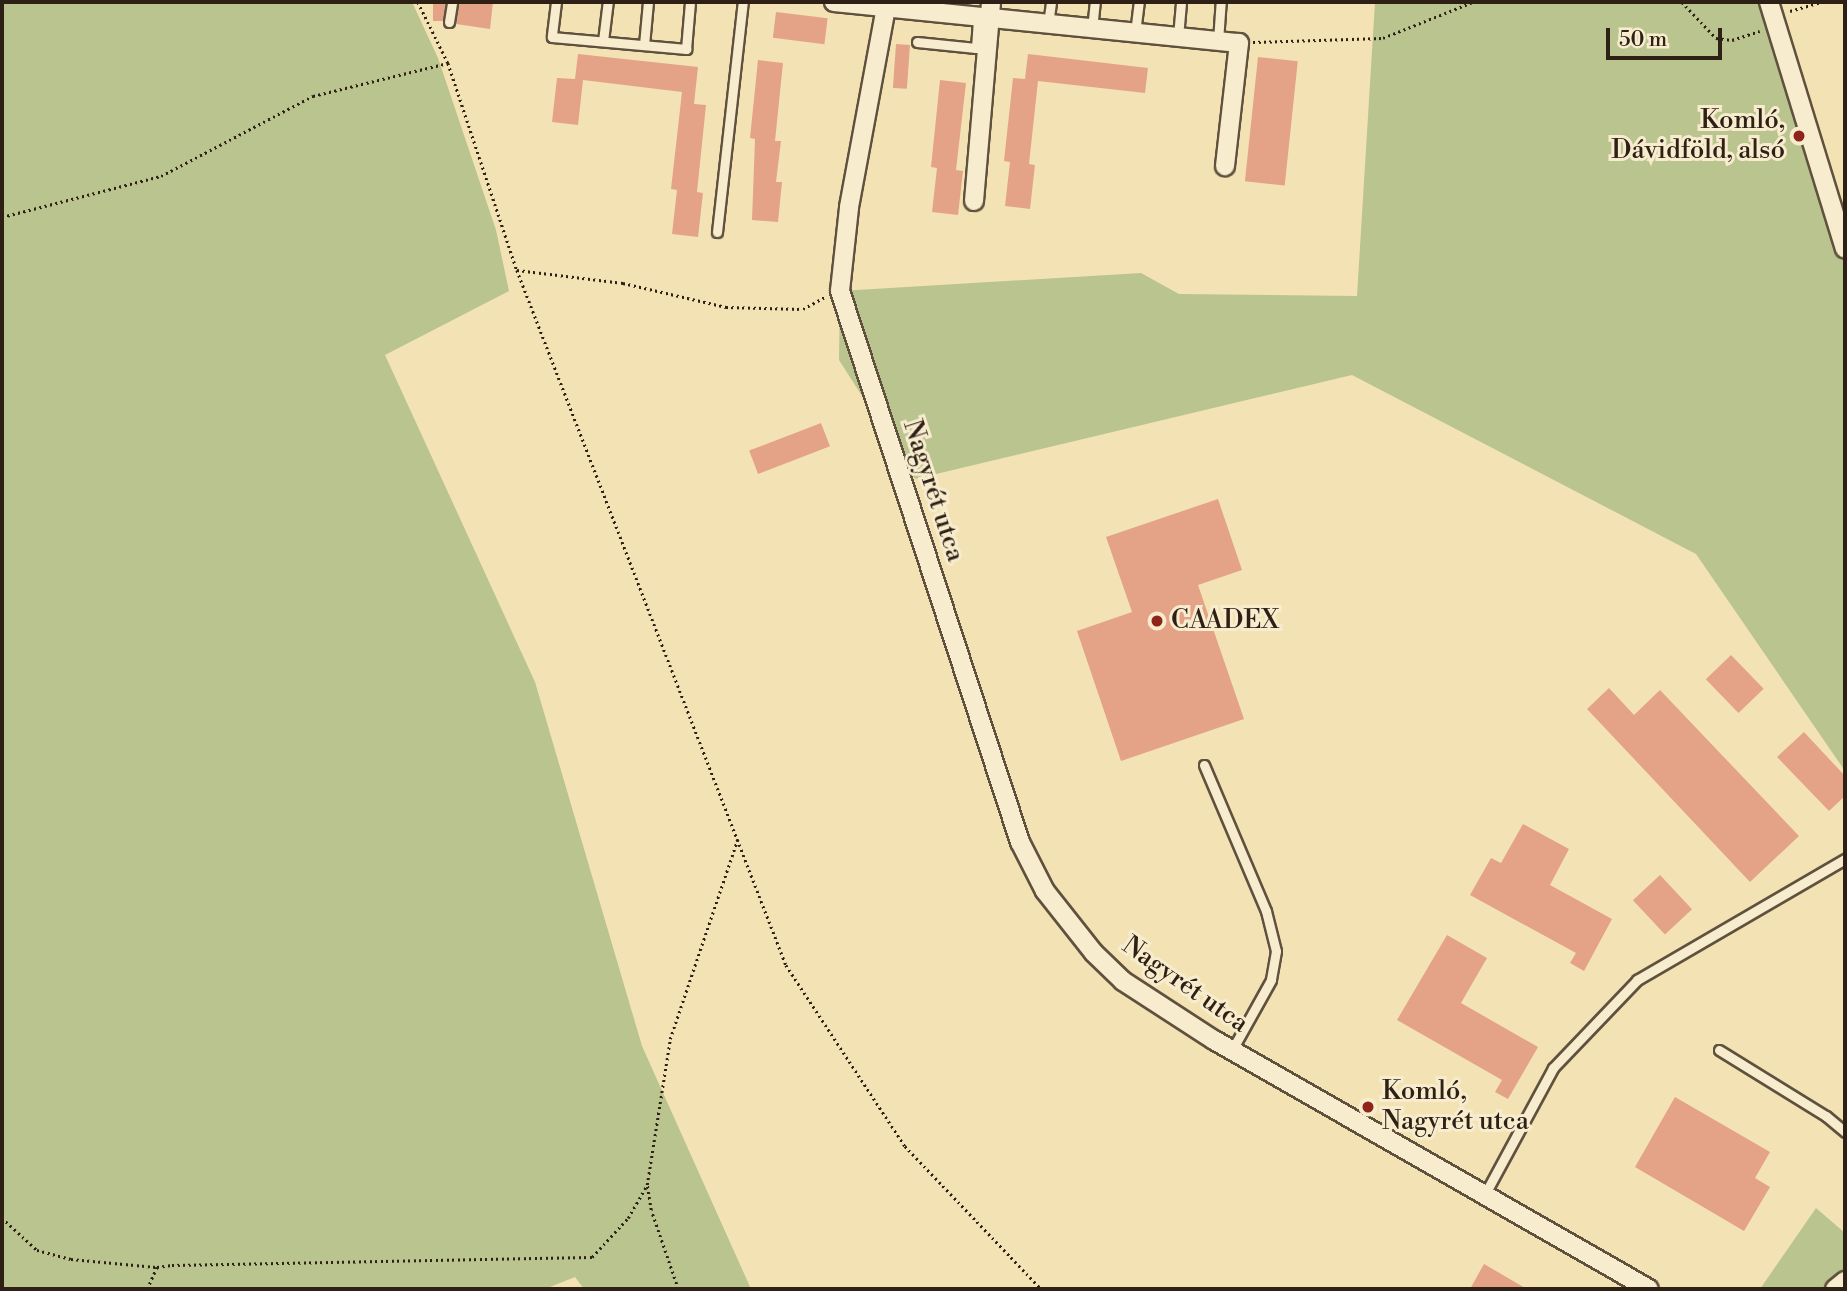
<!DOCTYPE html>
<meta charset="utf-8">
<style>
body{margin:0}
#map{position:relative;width:1847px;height:1291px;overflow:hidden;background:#f3e3b4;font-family:"Libre Bodoni",serif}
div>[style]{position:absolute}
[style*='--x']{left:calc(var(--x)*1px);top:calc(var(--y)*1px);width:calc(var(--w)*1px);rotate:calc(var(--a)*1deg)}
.green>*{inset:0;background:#b9c48f}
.building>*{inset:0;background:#e4a287;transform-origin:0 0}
.path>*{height:2.5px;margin-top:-1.25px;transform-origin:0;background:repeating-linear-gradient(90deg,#2f2016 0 2px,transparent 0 5.5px)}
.roads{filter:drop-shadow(2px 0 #60513e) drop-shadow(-2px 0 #60513e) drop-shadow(0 2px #60513e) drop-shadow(0 -2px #60513e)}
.service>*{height:9px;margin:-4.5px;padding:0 4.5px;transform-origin:4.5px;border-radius:4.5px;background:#f7edce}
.minor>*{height:18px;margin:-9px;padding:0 9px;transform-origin:9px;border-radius:9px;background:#f7edce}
.dots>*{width:19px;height:19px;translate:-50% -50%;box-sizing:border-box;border:4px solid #f7edce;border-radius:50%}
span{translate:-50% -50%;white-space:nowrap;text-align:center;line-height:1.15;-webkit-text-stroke:6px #f7edce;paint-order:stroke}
.poi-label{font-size:26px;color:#2f2016}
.right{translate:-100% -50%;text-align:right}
.left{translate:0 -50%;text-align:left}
.street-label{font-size:26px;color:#2f2016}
.frame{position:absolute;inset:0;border:4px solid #2f2016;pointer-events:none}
.scale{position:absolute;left:1606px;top:28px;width:116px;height:32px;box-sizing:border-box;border:4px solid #2f2016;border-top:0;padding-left:9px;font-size:21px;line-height:24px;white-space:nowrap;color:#2f2016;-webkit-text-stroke:5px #f7edce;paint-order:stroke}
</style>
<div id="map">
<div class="green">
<div style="clip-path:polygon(2px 2px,412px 2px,438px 58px,496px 230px,509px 291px,385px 355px,535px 682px,642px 1046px,751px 1289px,584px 1289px,575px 1277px,545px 1289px,2px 1289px)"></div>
<div style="clip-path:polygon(1375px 2px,1769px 2px,1845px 249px,1845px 771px,1696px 554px,1352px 375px,915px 479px,839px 360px,840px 291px,1141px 273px,1179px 294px,1357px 296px)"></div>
<div style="clip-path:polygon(1816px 1208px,1845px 1233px,1845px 1281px,1835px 1289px,1760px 1289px)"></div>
</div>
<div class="building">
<div style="left:433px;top:2px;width:12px;height:19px"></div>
<div style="clip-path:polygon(459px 2px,493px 2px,490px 29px,456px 24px)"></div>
<div style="left:776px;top:12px;width:52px;height:26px;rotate:7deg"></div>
<div style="left:896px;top:44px;width:14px;height:44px;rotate:4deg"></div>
<div style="clip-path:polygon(578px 54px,698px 67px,694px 104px,706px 105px,697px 192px,703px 193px,698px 237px,672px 234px,677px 190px,671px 189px,682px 92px,583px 80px,578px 125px,552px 122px,557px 78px,575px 79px)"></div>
<div style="clip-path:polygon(1028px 54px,1148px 68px,1145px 93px,1038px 81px,1029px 164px,1035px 165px,1030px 209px,1005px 206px,1010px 162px,1004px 161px,1013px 78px,1025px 79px)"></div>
<div style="left:1258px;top:57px;width:40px;height:125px;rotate:6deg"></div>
<div style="clip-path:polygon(758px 60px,783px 63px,775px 141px,781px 141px,776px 182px,782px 182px,778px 222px,752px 220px,755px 139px,750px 138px)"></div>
<div style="clip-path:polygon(940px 80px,966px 83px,956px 170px,963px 171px,958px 215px,932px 212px,937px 168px,931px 167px)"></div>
<div style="left:821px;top:423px;width:25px;height:77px;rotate:69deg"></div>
<div style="clip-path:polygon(1218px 499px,1242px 570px,1198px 585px,1244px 719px,1121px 761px,1077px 631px,1132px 612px,1106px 537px)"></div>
<div style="left:1731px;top:655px;width:47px;height:35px;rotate:46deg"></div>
<div style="clip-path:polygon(1609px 688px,1634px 715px,1660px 690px,1799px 836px,1750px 882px,1587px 709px)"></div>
<div style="clip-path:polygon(1804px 732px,1845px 776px,1845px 796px,1829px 811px,1777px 757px)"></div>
<div style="clip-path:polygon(1523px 824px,1569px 849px,1550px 885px,1612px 919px,1584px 971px,1570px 963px,1576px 953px,1470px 895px,1491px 858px,1501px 863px)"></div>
<div style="left:1660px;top:875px;width:47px;height:37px;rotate:47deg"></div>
<div style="clip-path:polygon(1447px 935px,1487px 958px,1461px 1003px,1538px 1047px,1508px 1099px,1495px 1092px,1502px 1080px,1397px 1020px)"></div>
<div style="clip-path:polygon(1675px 1097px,1770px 1152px,1755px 1178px,1770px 1187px,1744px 1231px,1635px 1167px)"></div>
<div style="clip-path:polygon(1484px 1264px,1527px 1289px,1470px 1289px)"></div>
</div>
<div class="path">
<div style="--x:418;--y:2;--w:68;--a:63.8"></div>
<div style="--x:448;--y:63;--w:218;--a:71.6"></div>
<div style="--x:517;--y:270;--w:107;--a:7"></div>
<div style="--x:623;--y:283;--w:106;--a:13.1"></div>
<div style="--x:726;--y:307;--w:77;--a:1.5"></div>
<div style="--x:803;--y:309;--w:25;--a:-29"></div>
<div style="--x:1682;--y:2;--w:50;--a:46.6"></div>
<div style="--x:1716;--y:38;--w:16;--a:7"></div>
<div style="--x:1732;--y:40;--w:29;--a:-18"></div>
<div style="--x:1790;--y:11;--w:33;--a:-16"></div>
<div style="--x:1253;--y:42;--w:130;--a:-1.8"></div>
<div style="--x:1383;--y:38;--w:97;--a:-21.8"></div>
<div style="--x:2;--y:217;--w:164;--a:-14.5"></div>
<div style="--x:161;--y:176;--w:172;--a:-27.8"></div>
<div style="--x:313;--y:96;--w:139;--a:-13.7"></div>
<div style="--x:517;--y:270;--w:745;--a:68.84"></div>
<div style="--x:786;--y:965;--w:217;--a:56.7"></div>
<div style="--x:905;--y:1146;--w:197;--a:46.4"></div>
<div style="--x:2;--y:1218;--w:47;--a:42.4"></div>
<div style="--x:37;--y:1250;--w:35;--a:15"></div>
<div style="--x:71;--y:1259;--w:85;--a:5.4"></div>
<div style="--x:147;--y:1289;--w:24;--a:-66"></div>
<div style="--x:157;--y:1267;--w:15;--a:-8"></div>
<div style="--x:172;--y:1265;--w:420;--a:-1.1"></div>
<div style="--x:592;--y:1257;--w:53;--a:-47.3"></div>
<div style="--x:628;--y:1218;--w:38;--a:-60"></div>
<div style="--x:678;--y:1289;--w:83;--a:-108.9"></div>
<div style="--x:651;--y:1210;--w:25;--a:-99"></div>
<div style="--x:647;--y:1185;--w:148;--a:-81"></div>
<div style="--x:670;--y:1039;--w:212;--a:-71.3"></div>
</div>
<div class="roads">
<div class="service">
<div style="--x:556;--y:2;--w:35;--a:97"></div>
<div style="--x:552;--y:37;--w:135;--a:5.1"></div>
<div style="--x:686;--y:49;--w:47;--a:-85.1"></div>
<div style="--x:449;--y:22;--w:20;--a:-81"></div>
<div style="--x:1048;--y:24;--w:22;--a:-82"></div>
<div style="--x:1092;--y:29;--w:27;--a:-84"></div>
<div style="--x:1135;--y:33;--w:31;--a:-83"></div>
<div style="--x:1178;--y:37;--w:35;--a:-85"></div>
<div style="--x:603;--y:41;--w:39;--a:-83"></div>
<div style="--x:1218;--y:41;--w:39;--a:-86"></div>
<div style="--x:917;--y:42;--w:59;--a:5.8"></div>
<div style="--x:976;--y:48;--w:30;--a:-86"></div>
<div style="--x:644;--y:45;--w:43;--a:-84.7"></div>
<div style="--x:717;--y:232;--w:231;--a:-83.6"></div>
<div style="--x:1204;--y:765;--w:159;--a:67"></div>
<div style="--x:1266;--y:911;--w:41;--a:76"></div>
<div style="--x:1276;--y:951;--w:29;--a:100"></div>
<div style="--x:1271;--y:980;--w:80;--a:119.1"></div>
<div style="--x:1719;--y:1050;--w:126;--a:31.7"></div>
<div style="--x:1826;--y:1116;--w:25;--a:40"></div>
<div style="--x:1485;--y:1194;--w:143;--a:-61.6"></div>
<div style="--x:1553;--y:1068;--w:122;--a:-46.3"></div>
<div style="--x:1637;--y:980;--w:241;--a:-30.2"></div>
</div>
<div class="minor">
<div style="--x:834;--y:2;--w:407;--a:5.8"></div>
<div style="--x:1239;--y:43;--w:124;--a:96.5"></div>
<div style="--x:887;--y:2;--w:209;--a:100.5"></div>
<div style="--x:849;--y:208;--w:83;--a:96.2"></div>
<div style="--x:840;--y:291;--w:580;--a:71.91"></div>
<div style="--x:1020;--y:842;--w:55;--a:63"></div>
<div style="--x:1045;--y:891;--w:79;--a:51.7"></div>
<div style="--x:1094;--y:953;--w:40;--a:44"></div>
<div style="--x:1123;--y:981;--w:108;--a:33"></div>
<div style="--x:1214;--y:1040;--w:501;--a:29.79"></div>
<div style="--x:1769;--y:2;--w:258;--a:72.9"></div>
<div style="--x:974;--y:201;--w:200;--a:-85.1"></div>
<div style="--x:1835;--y:1289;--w:13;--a:-39"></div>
</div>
</div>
<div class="dots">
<div style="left:1799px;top:136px;background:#8f2418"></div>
<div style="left:1157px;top:621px;background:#8f2418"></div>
<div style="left:1368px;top:1107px;background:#8f2418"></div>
</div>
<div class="poi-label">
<span class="right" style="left:1785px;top:136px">Komló,<br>Dávidföld, alsó</span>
<span class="left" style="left:1171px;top:621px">CAADEX</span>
<span class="left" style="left:1382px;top:1107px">Komló,<br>Nagyrét utca</span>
</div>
<div class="street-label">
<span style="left:933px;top:491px;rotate:72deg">Nagyrét utca</span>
<span style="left:1185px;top:985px;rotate:35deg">Nagyrét utca</span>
</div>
<div class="frame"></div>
<div class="scale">50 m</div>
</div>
